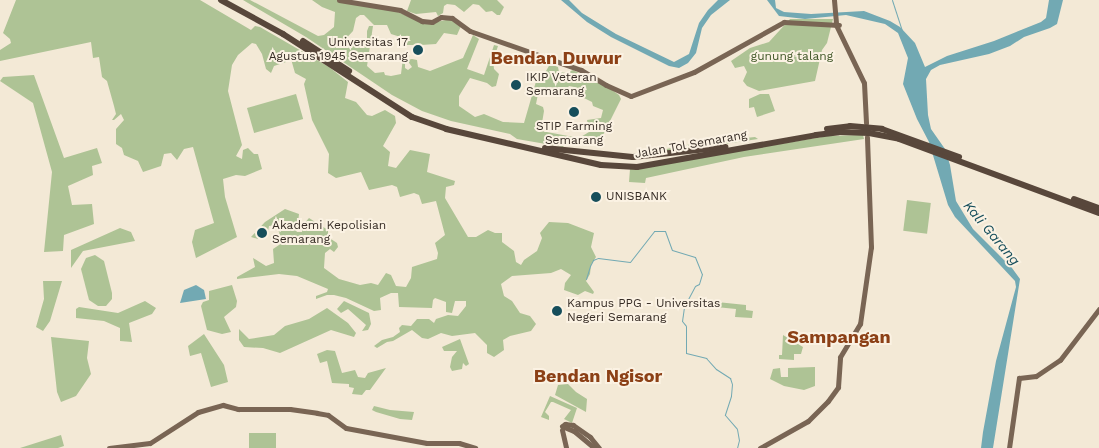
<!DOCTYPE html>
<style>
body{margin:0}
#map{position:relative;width:1099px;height:448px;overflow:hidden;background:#f3e9d6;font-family:"Work Sans",sans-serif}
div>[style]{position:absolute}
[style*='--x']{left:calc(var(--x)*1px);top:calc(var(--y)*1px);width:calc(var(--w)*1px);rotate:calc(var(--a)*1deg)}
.green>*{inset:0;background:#aec395;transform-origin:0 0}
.water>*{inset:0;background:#72a9b3}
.stream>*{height:1px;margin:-0.5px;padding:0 0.5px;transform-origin:0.5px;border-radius:0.5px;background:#72a9b3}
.major>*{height:5px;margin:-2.5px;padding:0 2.5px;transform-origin:2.5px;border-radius:2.5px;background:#796554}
.highway>*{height:6px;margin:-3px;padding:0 3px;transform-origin:3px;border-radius:3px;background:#58473b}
.dots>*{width:14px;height:14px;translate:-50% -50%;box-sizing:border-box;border:2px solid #fbf2e3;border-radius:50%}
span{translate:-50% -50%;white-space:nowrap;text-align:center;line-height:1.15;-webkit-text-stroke:4px #fbf2e3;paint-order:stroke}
.poi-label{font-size:12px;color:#362c25}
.right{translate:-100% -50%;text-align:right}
.left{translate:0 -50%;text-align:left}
.park-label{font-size:12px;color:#3f5626}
.street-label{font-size:12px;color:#362c25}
.water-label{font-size:14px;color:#164e5b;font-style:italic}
.district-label{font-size:18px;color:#8c4016;font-weight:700}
</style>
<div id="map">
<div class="green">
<div style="clip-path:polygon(16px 0,200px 0,251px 30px,255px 26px,260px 27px,329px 67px,348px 82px,345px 98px,356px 102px,367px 115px,372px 116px,385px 110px,395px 116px,396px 123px,383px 146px,390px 152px,388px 166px,396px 168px,410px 150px,430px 154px,427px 172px,455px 181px,454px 185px,446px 187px,445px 198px,468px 237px,476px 237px,488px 230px,495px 233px,502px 233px,502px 242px,514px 251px,516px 262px,521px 265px,524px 260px,537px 251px,542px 238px,540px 233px,549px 222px,568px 223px,594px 233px,591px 247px,596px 257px,591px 265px,590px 274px,586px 281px,594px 292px,593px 294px,585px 291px,578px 295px,564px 290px,565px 283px,571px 275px,561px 269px,551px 273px,512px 276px,501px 284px,504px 296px,512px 301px,520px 313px,530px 316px,536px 324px,531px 331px,510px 336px,503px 340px,504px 350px,494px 357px,487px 353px,487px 345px,475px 333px,452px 336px,441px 333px,428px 339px,422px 338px,412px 330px,393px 341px,387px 342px,377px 348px,374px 346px,382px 340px,393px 337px,400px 332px,399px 328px,402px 325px,411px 326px,417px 319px,429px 319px,434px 323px,436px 319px,448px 315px,458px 316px,466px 306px,466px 301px,455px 301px,452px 313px,446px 312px,446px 302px,435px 298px,433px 300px,432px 308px,399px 307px,398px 293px,391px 293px,380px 298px,381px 310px,374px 311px,346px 298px,334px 295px,327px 295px,316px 299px,316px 296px,327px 292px,328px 289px,297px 276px,279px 274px,237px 279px,237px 277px,255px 267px,253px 258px,266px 266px,274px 263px,273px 249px,282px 243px,277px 225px,269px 226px,268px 231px,262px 232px,258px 239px,251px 237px,265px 222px,285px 209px,299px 214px,298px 223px,294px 228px,297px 232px,302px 232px,302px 226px,309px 218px,328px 230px,328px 237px,337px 243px,338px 247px,334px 252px,330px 249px,325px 253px,324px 268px,339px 279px,360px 285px,371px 283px,378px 285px,386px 273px,391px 275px,396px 286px,406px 287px,411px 278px,412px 267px,437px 259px,438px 253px,435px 243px,445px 235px,436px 201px,422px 204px,419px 195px,414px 193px,400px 197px,397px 187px,392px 185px,369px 190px,361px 172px,336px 178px,328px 173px,329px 154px,312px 120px,304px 84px,306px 79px,295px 73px,291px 59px,289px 57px,286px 58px,286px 62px,274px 66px,271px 73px,266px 69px,262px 54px,256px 44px,252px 43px,238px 55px,232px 65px,228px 91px,242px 145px,236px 156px,242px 159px,243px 150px,248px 148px,254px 154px,258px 154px,262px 169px,245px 176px,236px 175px,223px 179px,225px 197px,237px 237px,196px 258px,192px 242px,195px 230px,214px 223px,193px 147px,184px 149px,177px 160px,171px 153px,164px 154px,161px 166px,143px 172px,138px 161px,124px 155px,122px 148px,116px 144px,116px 129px,124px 120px,121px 114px,114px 120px,112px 120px,116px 114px,114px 106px,107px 81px,102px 77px,99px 57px,93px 58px,91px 42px,0 61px,0 50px,11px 43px,10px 39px,3px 33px)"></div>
<div style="clip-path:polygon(evenodd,243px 0,250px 0,318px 36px,324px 35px,334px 27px,335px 12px,322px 7px,312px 0,338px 0,386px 7px,426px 24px,451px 19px,461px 26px,457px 35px,444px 33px,436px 44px,421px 45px,407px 45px,407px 39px,391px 34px,387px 25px,374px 25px,364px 15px,360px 15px,356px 18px,353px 31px,341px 44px,355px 46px,367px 41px,367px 31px,369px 26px,373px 26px,367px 66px,375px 73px,384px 72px,385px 75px,391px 76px,401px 74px,403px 58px,405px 59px,405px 68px,408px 70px,412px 67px,407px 60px,412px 59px,417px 60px,418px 67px,430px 71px,463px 58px,473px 35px,479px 39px,467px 69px,484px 75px,494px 45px,498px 46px,493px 61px,494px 69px,499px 74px,496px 86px,492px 87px,487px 83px,470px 78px,459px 96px,459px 106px,475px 117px,484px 114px,503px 122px,524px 123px,539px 71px,546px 71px,550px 64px,558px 67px,559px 72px,566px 73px,573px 70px,609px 88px,619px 95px,621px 99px,598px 145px,592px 146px,567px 139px,563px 147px,517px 139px,510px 134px,451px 121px,422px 111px,392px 95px,306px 37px,243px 0,569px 86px,579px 88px,580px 96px,592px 102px,593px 106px,603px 110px,601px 118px,587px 120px,589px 132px,579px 138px,536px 130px,535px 126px,542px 123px,544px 111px,543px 107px,536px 104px,539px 89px,551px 87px,566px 90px,569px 86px)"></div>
<div style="clip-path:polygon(411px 0,497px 0,504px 7px,500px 15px,497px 15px,492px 11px,486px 12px,479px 5px,473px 4px,464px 12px,455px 5px,447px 4px,444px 6px,443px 13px,438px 16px,436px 12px,416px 14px,407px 11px)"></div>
<div style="clip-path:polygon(790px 19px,833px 19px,827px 43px,822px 50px,815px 81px,759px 91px,747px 86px,743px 81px,747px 72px,744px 66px,735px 68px,731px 61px,750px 48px,769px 42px)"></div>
<div style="clip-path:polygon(34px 75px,64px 158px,97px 148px,102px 163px,92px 166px,93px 175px,68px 186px,72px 205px,92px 204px,94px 224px,64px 235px,63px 251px,44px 252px,52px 172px,33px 103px,0 81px,3px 77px)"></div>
<div style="left:296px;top:94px;width:26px;height:51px;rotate:74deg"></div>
<div style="clip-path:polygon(760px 94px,769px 94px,775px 111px,757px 117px,754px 107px,749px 108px,749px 99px)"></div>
<div style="clip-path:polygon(863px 135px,864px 139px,744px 157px,646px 178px,645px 183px,629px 182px,630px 169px,828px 136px)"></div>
<div style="clip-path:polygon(755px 137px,758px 139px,657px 154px,661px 150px,697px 143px)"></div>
<div style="left:907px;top:200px;width:24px;height:31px;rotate:7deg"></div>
<div style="clip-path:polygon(120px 228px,131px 232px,135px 241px,83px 251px,71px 268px,71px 250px)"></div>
<div style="clip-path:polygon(95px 255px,104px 261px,112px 293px,112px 299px,106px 306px,98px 306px,89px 300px,81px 269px,86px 258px)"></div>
<div style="clip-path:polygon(43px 281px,62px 281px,50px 321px,43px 331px,36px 327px,44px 299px)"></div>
<div style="clip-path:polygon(232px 285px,237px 301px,236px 307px,224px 317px,231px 332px,222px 334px,207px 330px,201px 306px,203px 302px,209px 300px,209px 291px)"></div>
<div style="clip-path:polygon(145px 301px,156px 308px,152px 314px,129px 323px,132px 342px,120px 341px,120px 328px,104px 321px,76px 318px,76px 309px,79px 307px,118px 313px)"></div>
<div style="clip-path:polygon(344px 301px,369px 313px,371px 324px,368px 330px,362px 331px,366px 325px,348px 309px,341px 313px,337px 309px)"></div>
<div style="clip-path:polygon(717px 302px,746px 305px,746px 310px,753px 311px,752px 318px,735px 317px,736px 309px,716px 307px)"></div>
<div style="clip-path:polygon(327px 308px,348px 323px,356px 333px,354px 337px,331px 330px,280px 353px,263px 348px,244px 347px,239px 340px,239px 329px,249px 339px,274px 335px,285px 326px,309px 319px)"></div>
<div style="clip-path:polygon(204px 334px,224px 365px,228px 382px,211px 387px,201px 353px,190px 356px,188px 346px)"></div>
<div style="clip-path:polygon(783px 335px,803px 347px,801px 354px,794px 354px,794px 360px,779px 359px,779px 355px,782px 355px)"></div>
<div style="clip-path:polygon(51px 337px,89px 341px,87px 358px,91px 374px,76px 396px,61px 402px,57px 392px)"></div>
<div style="clip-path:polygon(460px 339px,469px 364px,466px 366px,463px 363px,462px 369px,452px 371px,450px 367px,452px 357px,457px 351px,444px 351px,442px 347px)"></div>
<div style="clip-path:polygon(327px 350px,335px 351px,342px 373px,355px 370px,358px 377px,365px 378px,368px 373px,386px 368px,370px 390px,366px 390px,362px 395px,352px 394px,354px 388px,349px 387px,349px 384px,332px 383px,327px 361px,320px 363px,317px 354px)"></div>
<div style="clip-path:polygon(815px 367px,815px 386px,804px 390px,784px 386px,770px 379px,773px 369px,780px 368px,781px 377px,788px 377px,788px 368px)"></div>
<div style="clip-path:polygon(568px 384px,576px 392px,587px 399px,586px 412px,555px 395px,558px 385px)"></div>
<div style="clip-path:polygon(550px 396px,577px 408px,572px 423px,564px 419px,571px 410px,553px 402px,551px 402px,545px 412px,549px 416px,549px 420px,541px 417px)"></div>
<div style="clip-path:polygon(374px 406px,390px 410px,414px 412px,412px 420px,400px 419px,376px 412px,372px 410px)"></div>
<div style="left:276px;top:433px;width:15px;height:27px;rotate:90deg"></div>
<div style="clip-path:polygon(61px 435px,64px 446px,58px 448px,20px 448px)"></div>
</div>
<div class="water">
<div style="clip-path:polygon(561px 0,569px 0,582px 13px,616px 34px,674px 62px,689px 54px,699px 23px,708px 10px,718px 0,730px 0,711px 15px,702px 28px,696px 53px,688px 63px,679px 68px,669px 66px,611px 37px,587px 22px)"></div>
<div style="clip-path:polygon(767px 0,775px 0,776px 8px,784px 12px,811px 14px,864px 11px,890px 21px,900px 27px,915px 43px,925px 67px,947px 56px,994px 41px,1041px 22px,1046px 18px,1049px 0,1063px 0,1057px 24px,1050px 28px,1024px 37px,1010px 46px,989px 54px,940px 65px,931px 70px,926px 79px,928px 115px,931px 129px,945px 149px,950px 165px,956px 201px,973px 229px,1012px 268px,1020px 279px,993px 448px,981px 448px,983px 432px,996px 361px,1016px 287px,1015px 281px,955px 217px,948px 205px,929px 142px,917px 119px,903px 84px,908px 58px,898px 33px,885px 24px,846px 15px,805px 19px,779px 16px)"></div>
<div style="clip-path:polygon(196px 285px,204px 290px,206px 299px,180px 303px,184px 290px)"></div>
</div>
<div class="stream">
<div style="--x:892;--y:0;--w:32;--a:72"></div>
<div style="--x:586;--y:279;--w:14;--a:-73"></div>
<div style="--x:590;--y:266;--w:7;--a:-63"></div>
<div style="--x:593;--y:260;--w:5;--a:-22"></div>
<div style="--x:598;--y:258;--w:32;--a:7"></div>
<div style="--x:630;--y:262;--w:39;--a:-52"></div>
<div style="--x:654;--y:231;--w:11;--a:0"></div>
<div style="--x:665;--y:231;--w:20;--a:70"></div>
<div style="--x:672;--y:250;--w:24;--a:17"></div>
<div style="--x:695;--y:257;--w:18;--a:68"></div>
<div style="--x:702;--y:274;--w:10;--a:107"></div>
<div style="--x:699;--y:284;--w:4;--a:153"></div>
<div style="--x:695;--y:286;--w:24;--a:118"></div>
<div style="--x:684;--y:307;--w:14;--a:98"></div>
<div style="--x:682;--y:321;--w:6;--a:51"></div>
<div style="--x:686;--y:326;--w:27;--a:90"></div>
<div style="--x:686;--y:353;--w:21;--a:14"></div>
<div style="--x:706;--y:358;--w:15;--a:48"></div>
<div style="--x:716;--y:369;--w:17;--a:33"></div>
<div style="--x:730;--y:378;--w:6;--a:72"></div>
<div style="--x:732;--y:384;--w:12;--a:95"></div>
<div style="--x:731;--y:396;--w:20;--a:108"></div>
<div style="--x:725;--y:415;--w:18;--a:49"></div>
<div style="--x:737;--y:429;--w:11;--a:80"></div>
<div style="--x:739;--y:440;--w:8;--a:104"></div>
</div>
<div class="major">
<div style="--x:339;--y:0;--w:62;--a:9.3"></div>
<div style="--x:400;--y:10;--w:25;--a:27"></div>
<div style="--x:422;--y:21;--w:10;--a:6"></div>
<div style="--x:432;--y:22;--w:10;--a:-29"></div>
<div style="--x:441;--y:17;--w:11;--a:5"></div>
<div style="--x:452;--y:18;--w:22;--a:36"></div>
<div style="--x:470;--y:31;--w:118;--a:19.4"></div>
<div style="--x:581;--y:70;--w:29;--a:31"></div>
<div style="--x:606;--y:85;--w:27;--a:24"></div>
<div style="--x:631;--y:96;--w:67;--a:-20.9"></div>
<div style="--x:694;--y:72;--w:103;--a:-29.1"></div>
<div style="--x:784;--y:22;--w:55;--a:3.1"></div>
<div style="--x:834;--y:0;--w:25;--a:85"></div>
<div style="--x:836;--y:25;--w:64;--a:64.2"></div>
<div style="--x:864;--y:83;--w:40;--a:87.1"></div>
<div style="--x:562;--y:426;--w:4;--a:-34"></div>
<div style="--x:565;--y:424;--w:8;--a:7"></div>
<div style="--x:573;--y:425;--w:21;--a:35"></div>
<div style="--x:590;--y:437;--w:14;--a:51"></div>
<div style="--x:564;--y:427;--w:11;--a:22"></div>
<div style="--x:574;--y:431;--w:26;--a:40"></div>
<div style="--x:562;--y:430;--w:18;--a:77"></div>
<div style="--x:109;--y:448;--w:41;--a:-7"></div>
<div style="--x:150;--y:443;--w:57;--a:-32.9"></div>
<div style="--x:198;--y:412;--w:26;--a:-16"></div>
<div style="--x:223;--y:405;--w:16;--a:15"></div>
<div style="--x:238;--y:409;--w:52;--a:0"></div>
<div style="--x:290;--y:409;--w:27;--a:8"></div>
<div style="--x:317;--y:413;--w:11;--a:10"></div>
<div style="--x:328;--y:415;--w:22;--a:36"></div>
<div style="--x:346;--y:428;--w:82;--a:10.5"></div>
<div style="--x:427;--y:443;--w:32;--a:0"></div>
<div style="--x:459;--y:443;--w:17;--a:17"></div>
<div style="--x:760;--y:448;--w:55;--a:-29.4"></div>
<div style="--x:808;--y:421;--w:28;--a:-45"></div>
<div style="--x:828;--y:401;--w:17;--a:-54"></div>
<div style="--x:838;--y:387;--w:30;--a:-86"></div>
<div style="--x:840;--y:357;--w:39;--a:-59"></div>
<div style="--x:860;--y:324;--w:78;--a:-81.9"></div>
<div style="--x:871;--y:247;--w:110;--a:-92.1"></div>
<div style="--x:1009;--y:448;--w:71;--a:-81.9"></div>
<div style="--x:1019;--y:378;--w:17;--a:-7"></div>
<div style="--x:1036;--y:376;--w:29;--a:-34"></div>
<div style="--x:1060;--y:360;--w:64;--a:-52.6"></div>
</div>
<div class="highway">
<div style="--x:221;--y:0;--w:71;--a:28.7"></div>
<div style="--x:283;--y:34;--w:153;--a:32.8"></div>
<div style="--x:412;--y:117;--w:36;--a:19"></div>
<div style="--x:446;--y:129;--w:159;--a:13.1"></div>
<div style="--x:601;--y:165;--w:36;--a:3"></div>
<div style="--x:637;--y:167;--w:182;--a:-10.1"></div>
<div style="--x:816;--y:135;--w:23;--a:-7"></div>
<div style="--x:839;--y:132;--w:30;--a:2"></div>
<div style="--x:869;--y:133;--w:31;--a:11"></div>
<div style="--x:899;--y:139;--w:213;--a:20.3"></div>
<div style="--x:303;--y:41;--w:55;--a:33.1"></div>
<div style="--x:827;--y:129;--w:23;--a:-7"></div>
<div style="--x:850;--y:126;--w:32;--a:5"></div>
<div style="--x:882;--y:129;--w:82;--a:20"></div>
<div style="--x:545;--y:148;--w:88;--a:5.8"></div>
<div style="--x:633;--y:157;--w:93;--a:-6.2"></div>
<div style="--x:1074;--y:199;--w:27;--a:20"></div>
</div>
<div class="dots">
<div style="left:418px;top:50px;background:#164e5b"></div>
<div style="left:516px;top:85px;background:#164e5b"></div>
<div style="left:574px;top:112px;background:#164e5b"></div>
<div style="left:596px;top:197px;background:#164e5b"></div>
<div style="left:262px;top:233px;background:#164e5b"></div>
<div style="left:557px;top:311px;background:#164e5b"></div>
</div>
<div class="poi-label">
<span class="right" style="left:408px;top:50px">Universitas 17<br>Agustus 1945 Semarang</span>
<span class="left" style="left:526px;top:85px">IKIP Veteran<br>Semarang</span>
<span style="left:574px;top:134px">STIP Farming<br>Semarang</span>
<span class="left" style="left:606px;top:197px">UNISBANK</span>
<span class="left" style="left:272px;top:233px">Akademi Kepolisian<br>Semarang</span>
<span class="left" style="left:567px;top:311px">Kampus PPG - Universitas<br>Negeri Semarang</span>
</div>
<div class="park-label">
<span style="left:792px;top:57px">gunung talang</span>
</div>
<div class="street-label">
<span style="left:691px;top:145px;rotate:-10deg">Jalan Tol Semarang</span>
</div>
<div class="water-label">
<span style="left:992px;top:233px;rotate:50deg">Kali Garang</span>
</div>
<div class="district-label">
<span style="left:556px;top:58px">Bendan Duwur</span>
<span style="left:839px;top:337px">Sampangan</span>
<span style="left:598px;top:376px">Bendan Ngisor</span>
</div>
</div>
